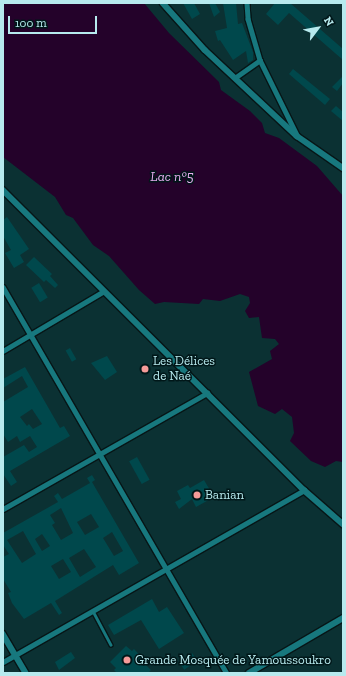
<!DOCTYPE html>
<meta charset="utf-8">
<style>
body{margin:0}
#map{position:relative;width:346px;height:676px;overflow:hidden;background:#0b3133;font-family:"Zilla Slab",serif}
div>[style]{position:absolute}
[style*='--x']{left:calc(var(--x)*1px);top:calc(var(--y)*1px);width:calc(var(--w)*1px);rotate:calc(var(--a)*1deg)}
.water>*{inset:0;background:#24022a}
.building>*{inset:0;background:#00484c;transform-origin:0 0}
.roads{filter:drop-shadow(1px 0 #071617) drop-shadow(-1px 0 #071617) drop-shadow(0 1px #071617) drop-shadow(0 -1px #071617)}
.service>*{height:2.5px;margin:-1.25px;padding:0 1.25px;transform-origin:1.25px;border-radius:1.25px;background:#17787e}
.minor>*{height:4.5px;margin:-2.25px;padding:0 2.25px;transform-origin:2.25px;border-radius:2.25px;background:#17787e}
.tertiary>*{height:5.5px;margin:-2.75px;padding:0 2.75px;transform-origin:2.75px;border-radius:2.75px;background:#17787e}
.dots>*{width:11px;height:11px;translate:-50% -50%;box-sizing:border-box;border:2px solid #001719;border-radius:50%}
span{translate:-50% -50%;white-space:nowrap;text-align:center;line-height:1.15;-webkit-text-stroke:3px #001719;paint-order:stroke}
.poi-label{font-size:13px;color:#b7eaee}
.left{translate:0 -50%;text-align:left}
.water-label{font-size:14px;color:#e8adf1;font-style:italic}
.frame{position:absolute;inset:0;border:4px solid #b7eaee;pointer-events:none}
.north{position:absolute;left:298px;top:8px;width:40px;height:40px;-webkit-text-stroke:3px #001719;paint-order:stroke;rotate:58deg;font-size:11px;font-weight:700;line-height:16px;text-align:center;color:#b7eaee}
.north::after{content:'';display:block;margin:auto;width:14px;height:18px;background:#b7eaee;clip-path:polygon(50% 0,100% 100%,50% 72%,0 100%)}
.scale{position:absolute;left:8px;top:16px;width:89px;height:18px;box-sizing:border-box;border:2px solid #b7eaee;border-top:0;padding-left:5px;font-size:12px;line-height:14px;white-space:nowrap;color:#b7eaee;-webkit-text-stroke:3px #001719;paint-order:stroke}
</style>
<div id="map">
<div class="water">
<div style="clip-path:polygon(3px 3px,144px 3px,169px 33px,219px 82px,221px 90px,250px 111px,262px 123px,265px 133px,279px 138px,317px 166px,343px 196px,343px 462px,336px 461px,325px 467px,311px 461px,290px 441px,294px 433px,292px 417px,282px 409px,275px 414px,258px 406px,249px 372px,272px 359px,270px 351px,279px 344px,275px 339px,262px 338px,259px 317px,249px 318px,245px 311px,250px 303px,249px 297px,240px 294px,220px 301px,203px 299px,199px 304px,164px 302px,155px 304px,139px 290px,109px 256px,93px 245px,73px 218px,66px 215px,55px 197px,3px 157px)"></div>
</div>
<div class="building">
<div style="clip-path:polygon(183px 3px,194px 3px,200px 14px,192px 19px)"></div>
<div style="clip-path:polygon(209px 3px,215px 3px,220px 12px,214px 17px)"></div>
<div style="clip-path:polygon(223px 3px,236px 3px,238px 24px,242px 23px,253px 52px,253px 60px,248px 63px,246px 51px,233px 60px,220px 40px,218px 41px,215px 31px,227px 28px)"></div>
<div style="clip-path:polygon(275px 3px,290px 3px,343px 49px,343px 60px,289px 13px,278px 25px,266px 14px)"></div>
<div style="clip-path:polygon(293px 69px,330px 99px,325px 105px,289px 74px)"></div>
<div style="clip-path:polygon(343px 76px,343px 83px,337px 91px,332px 87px)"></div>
<div style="clip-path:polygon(336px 106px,343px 112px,343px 121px,331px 111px)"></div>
<div style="clip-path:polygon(7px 217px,29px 249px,20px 255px,24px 262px,14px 268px,5px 253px,11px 250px,3px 236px,3px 220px)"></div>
<div style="clip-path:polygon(34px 257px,52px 274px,50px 276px,58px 285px,55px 288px,46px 280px,44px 282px,26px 265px)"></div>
<div style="left:39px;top:283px;width:17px;height:9px;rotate:59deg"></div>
<div style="left:70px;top:348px;width:13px;height:5px;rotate:61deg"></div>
<div style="clip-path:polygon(107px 356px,117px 372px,105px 380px,91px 363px)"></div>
<div style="clip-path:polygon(evenodd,25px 367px,60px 428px,64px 426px,70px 436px,10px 471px,17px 482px,11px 486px,3px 474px,3px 457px,24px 445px,29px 452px,37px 447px,30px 436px,20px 442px,17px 436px,8px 442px,3px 434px,3px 402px,28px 387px,22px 376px,3px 388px,3px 379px,25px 367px,32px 409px,42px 424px,33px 429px,29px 424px,27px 426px,20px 417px,32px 409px)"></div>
<div style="left:137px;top:457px;width:26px;height:9px;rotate:61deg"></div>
<div style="clip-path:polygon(evenodd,92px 475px,95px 480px,92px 482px,139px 563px,119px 575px,113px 565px,55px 601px,62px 613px,59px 615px,51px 603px,24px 619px,12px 603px,8px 593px,11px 592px,3px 579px,3px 557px,9px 554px,3px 545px,3px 533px,58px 502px,54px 496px,58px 493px,62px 499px,90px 483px,87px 478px,92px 475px,61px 508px,73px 533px,61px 540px,52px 525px,55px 523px,50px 515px,61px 508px,92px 475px,91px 514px,99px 527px,85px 535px,77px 522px,91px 514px,92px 475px,23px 531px,36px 554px,22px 563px,7px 540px,23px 531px,92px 475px,112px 532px,123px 551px,114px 556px,103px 538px,112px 532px,92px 475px,42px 534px,50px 546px,42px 551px,35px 539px,42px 534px,92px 475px,84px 549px,96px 567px,80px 577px,69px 558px,84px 549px,92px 475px,63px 559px,71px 572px,59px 579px,51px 566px,63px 559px)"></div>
<div style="clip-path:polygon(204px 480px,214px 497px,196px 507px,192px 499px,179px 509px,175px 502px,181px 499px,177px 491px,188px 485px,190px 488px)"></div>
<div style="clip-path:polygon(152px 599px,159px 612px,167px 607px,184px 633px,159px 649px,141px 620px,114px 635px,108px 625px)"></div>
<div style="clip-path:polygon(126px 646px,132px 651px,134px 649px,147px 663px,146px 665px,151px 670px,148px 673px,117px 673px,114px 670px,116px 668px,110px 662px)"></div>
<div style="clip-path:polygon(71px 652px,75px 658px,59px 670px,55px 662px)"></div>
<div style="left:192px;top:653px;width:9px;height:16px;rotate:54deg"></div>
</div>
<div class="roads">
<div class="service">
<div style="--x:93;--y:611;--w:38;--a:62"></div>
</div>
<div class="minor">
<div style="--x:247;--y:3;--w:16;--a:86"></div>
<div style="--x:248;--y:19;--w:43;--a:73.7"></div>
<div style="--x:260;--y:60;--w:84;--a:63.7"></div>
<div style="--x:236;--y:77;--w:29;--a:-35"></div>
<div style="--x:3;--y:287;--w:446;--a:59.9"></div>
<div style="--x:3;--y:351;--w:117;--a:-30.7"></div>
<div style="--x:3;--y:509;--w:235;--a:-29.6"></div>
<div style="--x:3;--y:662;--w:347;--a:-29.7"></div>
</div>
<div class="tertiary">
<div style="--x:163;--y:3;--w:63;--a:48.2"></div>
<div style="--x:205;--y:50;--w:126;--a:43.1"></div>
<div style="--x:297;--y:136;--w:56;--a:34.8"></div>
<div style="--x:3;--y:190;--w:425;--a:44.9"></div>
<div style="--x:304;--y:490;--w:52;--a:41.1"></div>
<div style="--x:3;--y:634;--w:45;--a:59.5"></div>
<div style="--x:249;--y:673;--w:109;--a:-30.3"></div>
</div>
</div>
<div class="dots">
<div style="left:145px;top:369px;background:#f59b99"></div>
<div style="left:197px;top:495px;background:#f59b99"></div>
<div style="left:127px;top:660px;background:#f59b99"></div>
</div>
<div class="poi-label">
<span class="left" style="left:153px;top:369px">Les Délices<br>de Naé</span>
<span class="left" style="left:205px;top:495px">Banian</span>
<span class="left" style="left:135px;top:660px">Grande Mosquée de Yamoussoukro</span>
</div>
<div class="water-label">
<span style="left:172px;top:177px">Lac n°5</span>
</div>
<div class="frame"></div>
<div class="north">N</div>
<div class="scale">100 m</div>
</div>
